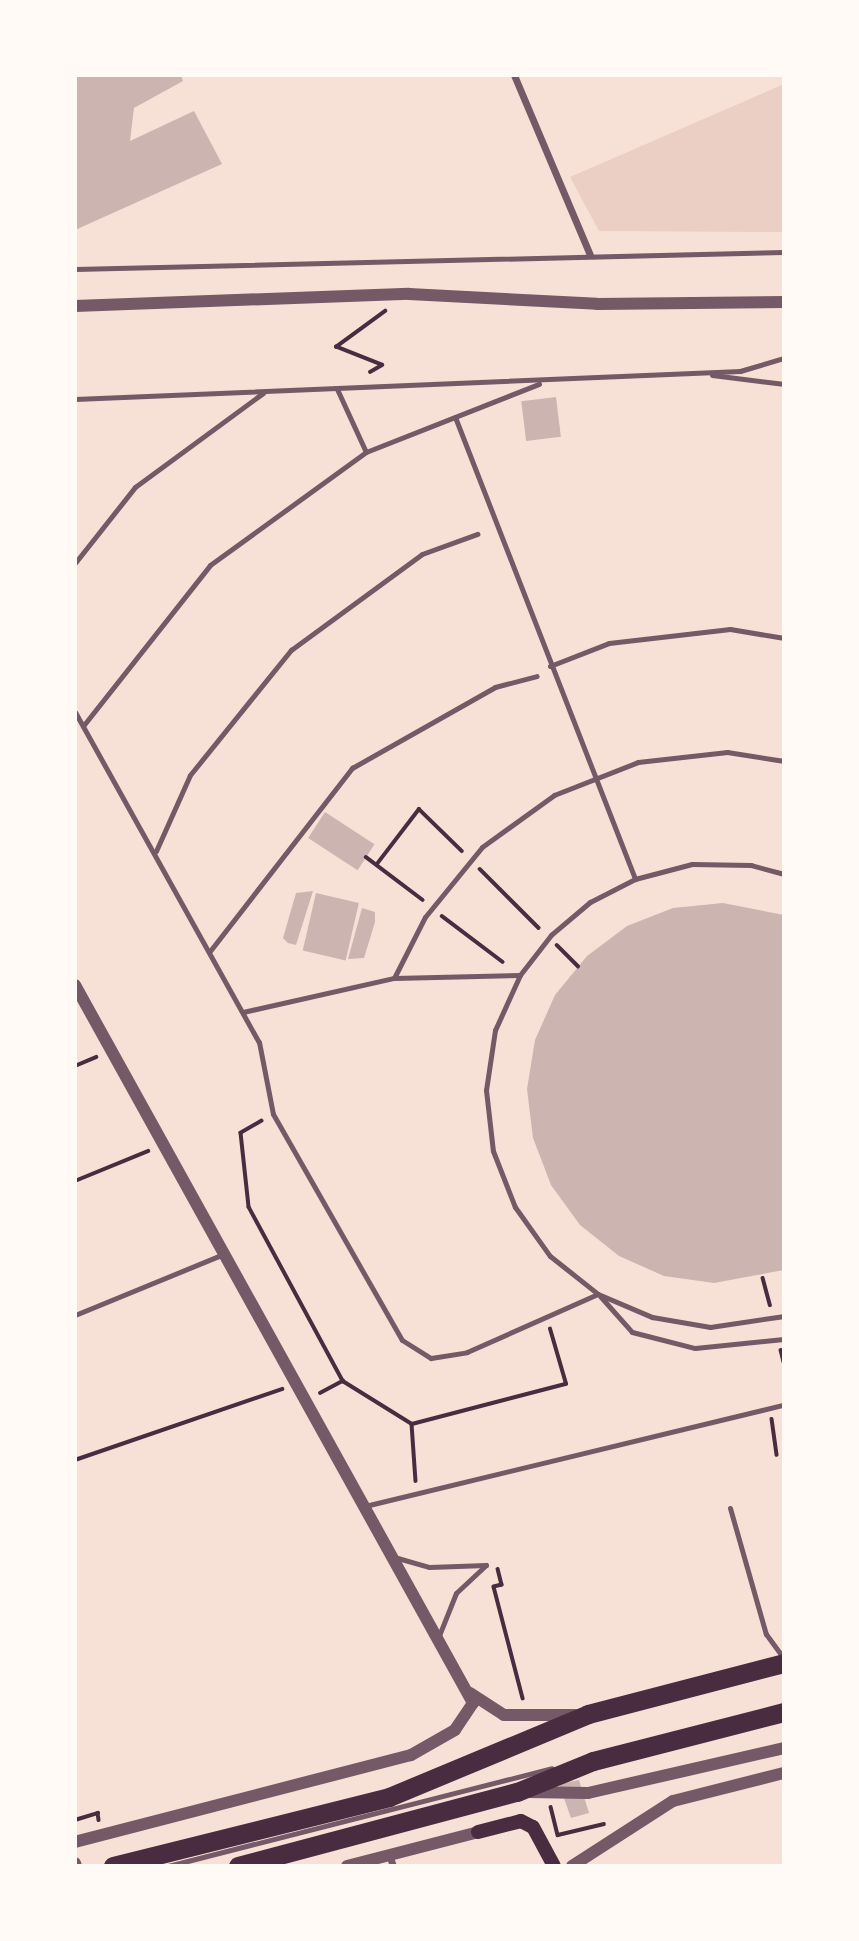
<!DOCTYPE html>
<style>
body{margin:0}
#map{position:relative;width:859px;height:1941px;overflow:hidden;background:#f7e1d7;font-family:Spectral,serif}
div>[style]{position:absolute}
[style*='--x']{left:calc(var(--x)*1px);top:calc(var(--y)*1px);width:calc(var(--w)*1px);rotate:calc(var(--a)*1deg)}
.green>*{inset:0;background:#ebcfc5}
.building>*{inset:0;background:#ccb4b1;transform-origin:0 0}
.path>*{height:3.5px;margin:-1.75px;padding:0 1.75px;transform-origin:1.75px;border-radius:1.75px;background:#4a2c40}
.service>*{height:5px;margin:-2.5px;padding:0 2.5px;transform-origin:2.5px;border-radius:2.5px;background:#755966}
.minor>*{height:7px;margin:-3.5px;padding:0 3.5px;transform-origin:3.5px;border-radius:3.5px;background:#755966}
.tertiary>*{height:12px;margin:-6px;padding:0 6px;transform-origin:6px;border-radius:6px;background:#755966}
.secondary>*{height:14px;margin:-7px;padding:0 7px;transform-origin:7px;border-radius:7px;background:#4a2c40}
.trunk>*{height:19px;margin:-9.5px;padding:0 9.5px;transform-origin:9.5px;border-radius:9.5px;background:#4a2c40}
span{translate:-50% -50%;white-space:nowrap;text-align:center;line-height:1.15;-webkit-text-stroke:7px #fffaf5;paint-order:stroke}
.frame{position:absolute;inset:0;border:77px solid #fffaf5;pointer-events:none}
</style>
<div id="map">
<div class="green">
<div style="clip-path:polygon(784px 84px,784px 232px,599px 231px,570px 177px)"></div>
</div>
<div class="building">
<div style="clip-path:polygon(75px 75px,181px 75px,183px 81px,134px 108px,130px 141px,194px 111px,222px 164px,75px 230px)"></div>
<div style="left:556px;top:397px;width:40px;height:35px;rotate:83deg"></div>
<div style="left:325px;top:812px;width:59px;height:31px;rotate:33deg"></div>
<div style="clip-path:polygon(313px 891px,296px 945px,288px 943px,283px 938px,296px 893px)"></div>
<div style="left:316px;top:893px;width:44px;height:59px;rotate:13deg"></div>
<div style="clip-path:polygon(723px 903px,784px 915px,784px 1270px,714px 1283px,664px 1276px,619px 1256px,580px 1225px,551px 1185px,533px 1138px,527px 1089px,535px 1040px,555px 995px,587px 956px,627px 926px,673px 908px)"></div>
<div style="clip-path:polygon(362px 908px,375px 912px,375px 922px,364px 958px,348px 959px)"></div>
<div style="clip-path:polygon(579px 1780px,589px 1813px,571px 1818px,559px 1784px)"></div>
</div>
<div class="path">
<div style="--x:370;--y:372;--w:14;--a:-30"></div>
<div style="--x:382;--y:365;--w:49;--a:-158.6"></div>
<div style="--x:336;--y:347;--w:61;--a:-36.3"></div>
<div style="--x:366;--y:857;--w:71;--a:37"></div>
<div style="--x:377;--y:864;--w:69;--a:-52.6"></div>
<div style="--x:419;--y:809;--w:60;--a:44.3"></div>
<div style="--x:480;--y:869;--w:83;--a:45"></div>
<div style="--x:442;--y:916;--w:76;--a:37"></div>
<div style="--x:557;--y:945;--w:30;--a:45"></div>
<div style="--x:75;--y:1066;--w:23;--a:-23"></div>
<div style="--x:262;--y:1121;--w:24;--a:150"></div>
<div style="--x:241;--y:1133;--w:74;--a:83.8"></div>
<div style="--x:249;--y:1207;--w:198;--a:61.6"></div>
<div style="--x:343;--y:1381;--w:81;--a:31.9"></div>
<div style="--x:412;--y:1424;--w:159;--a:-14.6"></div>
<div style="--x:566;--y:1384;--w:57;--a:-106.2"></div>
<div style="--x:75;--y:1181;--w:79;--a:-22.3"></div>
<div style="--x:763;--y:1278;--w:28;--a:75"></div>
<div style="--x:781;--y:1350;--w:12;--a:76"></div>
<div style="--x:320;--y:1393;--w:26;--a:-28"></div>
<div style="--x:772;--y:1419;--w:36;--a:82"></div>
<div style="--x:412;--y:1424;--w:57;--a:86"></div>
<div style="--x:75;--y:1460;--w:219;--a:-18.9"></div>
<div style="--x:498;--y:1569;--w:16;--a:76"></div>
<div style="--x:502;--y:1585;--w:8;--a:166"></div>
<div style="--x:494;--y:1587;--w:115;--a:75.4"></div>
<div style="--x:551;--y:1807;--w:29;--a:76"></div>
<div style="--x:558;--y:1835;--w:47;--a:-13.4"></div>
<div style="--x:75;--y:1820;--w:24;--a:-17"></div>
<div style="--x:98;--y:1813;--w:7;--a:82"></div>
</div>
<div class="service">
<div style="--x:75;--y:269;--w:709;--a:-1.37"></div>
<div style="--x:712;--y:375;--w:73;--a:7.1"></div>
<div style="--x:337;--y:389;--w:69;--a:65.3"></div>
<div style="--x:75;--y:399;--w:666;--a:-2.41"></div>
<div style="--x:740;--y:371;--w:46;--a:-16.5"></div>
<div style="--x:455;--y:417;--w:496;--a:68.7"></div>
<div style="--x:75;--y:563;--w:97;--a:-51.7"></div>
<div style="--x:135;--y:487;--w:159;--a:-36.3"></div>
<div style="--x:550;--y:666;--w:63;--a:-21.3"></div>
<div style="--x:609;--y:643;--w:122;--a:-6.6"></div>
<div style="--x:730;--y:629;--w:55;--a:9.5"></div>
<div style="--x:75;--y:712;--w:378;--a:60.9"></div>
<div style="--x:259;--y:1042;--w:73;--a:79"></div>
<div style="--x:273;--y:1114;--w:260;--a:60.3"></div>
<div style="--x:402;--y:1340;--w:34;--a:32"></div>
<div style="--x:431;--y:1358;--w:36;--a:-9"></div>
<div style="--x:467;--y:1352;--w:143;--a:-23.9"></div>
<div style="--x:83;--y:726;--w:205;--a:-51.7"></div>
<div style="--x:210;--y:565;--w:193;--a:-35.9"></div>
<div style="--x:366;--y:452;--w:186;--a:-21.5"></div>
<div style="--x:156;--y:851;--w:83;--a:-65.9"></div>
<div style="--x:190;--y:775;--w:161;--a:-51.1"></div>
<div style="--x:291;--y:650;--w:162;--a:-36.2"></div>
<div style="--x:422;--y:554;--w:59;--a:-20"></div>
<div style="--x:784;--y:874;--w:34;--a:-165"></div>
<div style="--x:751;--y:865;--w:59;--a:-179"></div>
<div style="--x:692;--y:864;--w:59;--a:165.3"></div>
<div style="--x:635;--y:879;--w:51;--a:152.9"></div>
<div style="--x:590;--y:902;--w:51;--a:139.8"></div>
<div style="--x:551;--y:935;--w:51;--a:127.8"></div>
<div style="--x:520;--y:975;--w:60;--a:114.4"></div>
<div style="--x:495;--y:1030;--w:61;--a:98.5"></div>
<div style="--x:486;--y:1090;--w:61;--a:83.5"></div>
<div style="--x:493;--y:1151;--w:60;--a:68.6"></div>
<div style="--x:515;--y:1207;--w:60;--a:54.5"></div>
<div style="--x:550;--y:1256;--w:61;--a:38.4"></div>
<div style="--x:598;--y:1294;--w:59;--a:23.1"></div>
<div style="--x:652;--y:1317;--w:59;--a:9.8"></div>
<div style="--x:710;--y:1327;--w:75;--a:-8.5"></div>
<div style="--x:210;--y:951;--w:232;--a:-52.2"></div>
<div style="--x:352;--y:768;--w:164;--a:-29.5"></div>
<div style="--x:495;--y:687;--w:43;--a:-14.7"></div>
<div style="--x:394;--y:978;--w:68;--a:-63.1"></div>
<div style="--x:425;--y:917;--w:90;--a:-50.8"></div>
<div style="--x:482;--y:847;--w:89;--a:-35.8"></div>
<div style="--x:554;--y:795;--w:90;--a:-21.4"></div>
<div style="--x:638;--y:762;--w:90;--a:-6.4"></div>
<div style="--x:727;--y:752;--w:58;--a:9"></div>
<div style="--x:243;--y:1012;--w:155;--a:-12.7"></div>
<div style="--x:394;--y:978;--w:126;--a:-1.4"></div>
<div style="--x:600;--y:1296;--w:48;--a:48.4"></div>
<div style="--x:632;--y:1332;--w:65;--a:14.3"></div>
<div style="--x:695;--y:1348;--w:89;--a:-5.8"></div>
<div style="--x:75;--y:1315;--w:161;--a:-22.3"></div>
<div style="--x:365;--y:1506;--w:431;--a:-13.6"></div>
<div style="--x:730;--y:1508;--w:131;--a:74.1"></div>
<div style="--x:766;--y:1634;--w:31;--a:54"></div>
<div style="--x:394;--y:1557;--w:36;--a:16"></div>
<div style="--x:429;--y:1567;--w:57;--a:-2"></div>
<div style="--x:486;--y:1565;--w:41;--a:137"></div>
<div style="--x:456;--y:1593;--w:48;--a:111.8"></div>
<div style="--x:168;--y:1866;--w:396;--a:-14.3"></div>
</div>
<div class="minor">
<div style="--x:514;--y:75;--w:195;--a:67.1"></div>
<div style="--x:389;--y:1854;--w:13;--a:72"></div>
</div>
<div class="tertiary">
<div style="--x:75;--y:306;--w:334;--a:-2.1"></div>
<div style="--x:409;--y:294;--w:188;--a:3"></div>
<div style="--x:597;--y:304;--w:187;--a:-0.6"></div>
<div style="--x:75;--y:985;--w:821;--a:61"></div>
<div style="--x:473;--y:1703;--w:32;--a:124"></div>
<div style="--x:455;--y:1730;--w:51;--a:150.4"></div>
<div style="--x:411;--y:1755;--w:347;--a:165.5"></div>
<div style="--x:470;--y:1693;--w:40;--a:32.9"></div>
<div style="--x:504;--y:1715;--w:71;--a:0"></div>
<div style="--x:527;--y:1792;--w:61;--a:0.9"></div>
<div style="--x:588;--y:1793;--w:201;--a:-12.9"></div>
<div style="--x:75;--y:1863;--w:3;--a:72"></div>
<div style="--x:347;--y:1866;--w:135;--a:-14.5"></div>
<div style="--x:572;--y:1866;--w:120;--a:-32.8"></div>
<div style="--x:673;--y:1801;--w:114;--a:-14.2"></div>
</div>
<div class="secondary">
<div style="--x:478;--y:1832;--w:44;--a:-14.3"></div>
<div style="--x:521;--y:1821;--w:13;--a:27"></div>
<div style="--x:533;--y:1827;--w:44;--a:61.7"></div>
</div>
<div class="trunk">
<div style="--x:113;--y:1866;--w:284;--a:-14"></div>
<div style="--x:389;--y:1797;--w:216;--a:-22.6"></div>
<div style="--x:588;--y:1714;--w:203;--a:-14.6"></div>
<div style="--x:238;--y:1866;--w:289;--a:-14.9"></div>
<div style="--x:517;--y:1792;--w:82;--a:-22.2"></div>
<div style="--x:593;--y:1761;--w:197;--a:-14.4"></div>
</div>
<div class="frame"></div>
</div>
